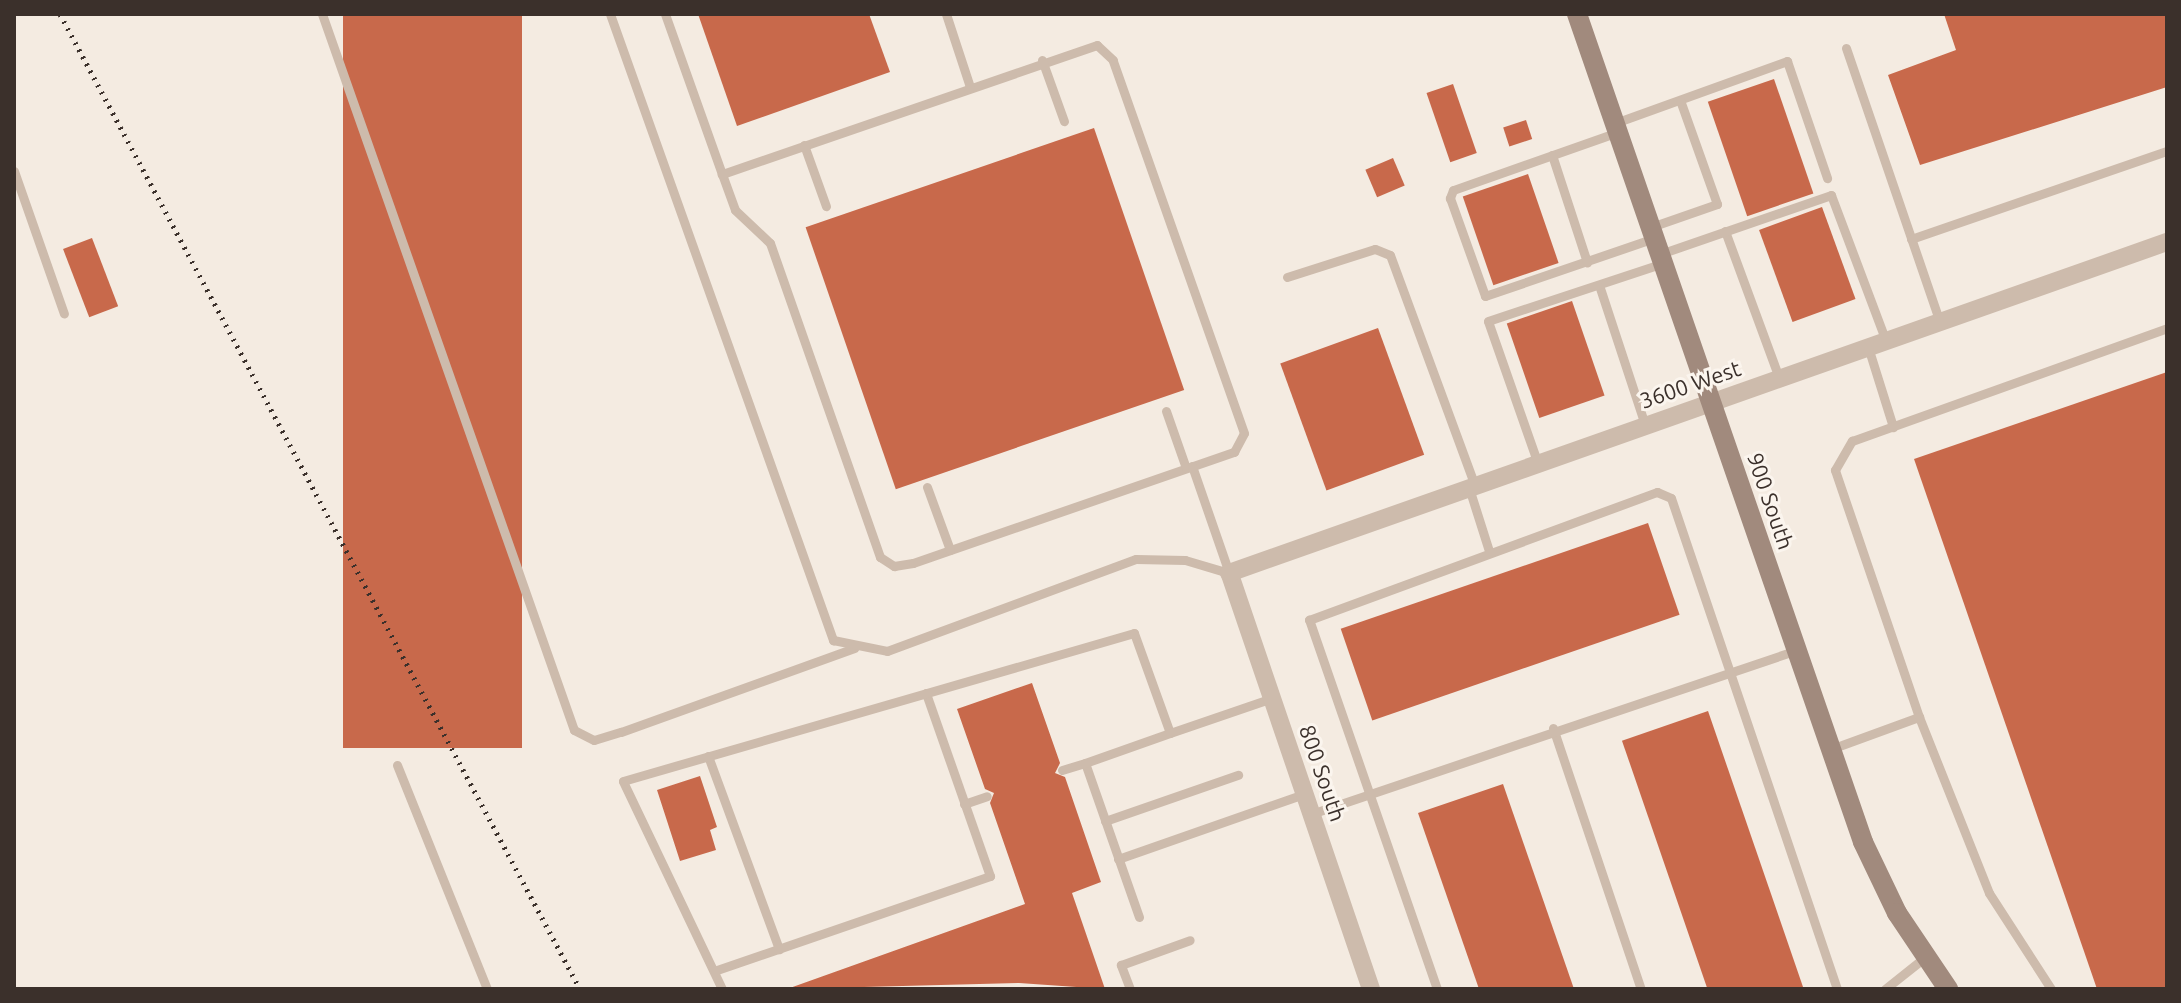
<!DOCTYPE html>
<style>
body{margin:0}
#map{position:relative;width:2181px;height:1003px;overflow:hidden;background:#f4ebe1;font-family:Ubuntu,sans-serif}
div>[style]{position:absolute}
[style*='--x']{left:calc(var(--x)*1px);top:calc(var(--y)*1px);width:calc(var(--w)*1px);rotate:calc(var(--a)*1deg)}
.building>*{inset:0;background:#c8694b;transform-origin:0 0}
.lane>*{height:9px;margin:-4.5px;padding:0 4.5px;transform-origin:4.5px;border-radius:4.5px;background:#cdbbac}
.street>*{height:18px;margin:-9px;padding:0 9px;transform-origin:9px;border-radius:9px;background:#cdbbac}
.secondary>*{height:20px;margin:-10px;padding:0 10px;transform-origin:10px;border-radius:10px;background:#a18a7d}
.rail>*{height:5px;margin-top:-2.5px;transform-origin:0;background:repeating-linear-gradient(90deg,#3b302b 0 2px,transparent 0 8px)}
span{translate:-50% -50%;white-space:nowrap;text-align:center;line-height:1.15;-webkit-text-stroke:6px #fbf5ee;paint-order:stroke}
.street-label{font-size:22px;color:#3b302b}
.frame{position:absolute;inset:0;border:16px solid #3b302b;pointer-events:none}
</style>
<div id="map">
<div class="building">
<div style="left:343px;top:14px;width:179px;height:734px"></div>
<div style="clip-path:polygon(698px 14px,869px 14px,890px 72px,737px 126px)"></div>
<div style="clip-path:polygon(1944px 14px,2165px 14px,2167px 87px,1920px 165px,1888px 75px,1956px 50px)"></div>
<div style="left:1774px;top:79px;width:121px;height:70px;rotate:71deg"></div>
<div style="left:1453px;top:84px;width:73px;height:28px;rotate:71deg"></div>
<div style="left:1526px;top:120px;width:20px;height:24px;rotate:72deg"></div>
<div style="left:1094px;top:128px;width:277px;height:305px;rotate:71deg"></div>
<div style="left:1393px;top:158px;width:30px;height:30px;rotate:67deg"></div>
<div style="left:1528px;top:174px;width:94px;height:69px;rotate:71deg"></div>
<div style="left:1822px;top:207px;width:98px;height:67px;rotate:70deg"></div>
<div style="left:92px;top:238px;width:73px;height:31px;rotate:69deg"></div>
<div style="left:1572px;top:301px;width:100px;height:69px;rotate:71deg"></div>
<div style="left:1378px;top:328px;width:135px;height:104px;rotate:70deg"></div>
<div style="clip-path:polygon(2167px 372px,2167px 989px,2097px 989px,1914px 459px)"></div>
<div style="left:1648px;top:523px;width:97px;height:325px;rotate:71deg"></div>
<div style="clip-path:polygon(1032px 683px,1060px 763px,1055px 773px,1065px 777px,1101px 882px,1072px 893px,1105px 989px,1019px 983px,787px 989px,1025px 904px,990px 803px,994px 793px,985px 789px,957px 709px)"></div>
<div style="left:1708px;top:711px;width:294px;height:91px;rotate:71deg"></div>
<div style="clip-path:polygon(700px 776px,717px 827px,710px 830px,716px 850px,680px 861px,657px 790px)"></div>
<div style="clip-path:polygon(1503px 784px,1574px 989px,1479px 989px,1418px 813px)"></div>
</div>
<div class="lane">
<div style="--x:322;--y:14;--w:759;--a:70.61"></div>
<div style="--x:574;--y:730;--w:22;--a:27"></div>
<div style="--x:594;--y:740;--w:28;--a:-17"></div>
<div style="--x:621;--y:732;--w:248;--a:-19.8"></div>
<div style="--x:610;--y:14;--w:665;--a:70.39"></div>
<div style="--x:833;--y:640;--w:55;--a:11.5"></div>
<div style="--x:887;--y:651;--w:265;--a:-20.3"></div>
<div style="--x:1136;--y:559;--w:49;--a:1.2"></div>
<div style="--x:1185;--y:560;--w:46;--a:16.5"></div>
<div style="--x:665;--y:14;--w:170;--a:70.4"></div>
<div style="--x:722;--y:174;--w:38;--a:70"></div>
<div style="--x:735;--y:210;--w:48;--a:43.3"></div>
<div style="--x:770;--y:243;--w:333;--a:70.7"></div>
<div style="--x:880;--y:557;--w:17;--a:33"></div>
<div style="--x:894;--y:566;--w:19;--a:-9"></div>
<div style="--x:913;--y:563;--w:340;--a:-19.1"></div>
<div style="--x:1234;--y:452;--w:21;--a:-62"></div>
<div style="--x:1244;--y:433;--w:395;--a:-109.4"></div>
<div style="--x:1113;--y:60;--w:22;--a:-137"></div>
<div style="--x:1097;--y:45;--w:397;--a:161"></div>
<div style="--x:946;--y:14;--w:77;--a:71.8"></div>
<div style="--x:1846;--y:48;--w:290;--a:71.1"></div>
<div style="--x:1042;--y:60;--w:65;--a:70.2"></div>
<div style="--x:1615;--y:123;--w:183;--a:-19.8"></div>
<div style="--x:1787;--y:61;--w:124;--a:71.1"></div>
<div style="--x:1618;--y:132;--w:175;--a:160.6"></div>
<div style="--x:1453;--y:190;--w:9;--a:111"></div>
<div style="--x:1450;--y:198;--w:104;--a:70.3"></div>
<div style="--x:1485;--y:296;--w:179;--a:-18.9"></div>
<div style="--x:804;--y:145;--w:65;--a:70.2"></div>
<div style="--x:1552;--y:155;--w:113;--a:71.9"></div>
<div style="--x:14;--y:171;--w:151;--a:70.7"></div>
<div style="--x:1651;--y:227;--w:70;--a:-19.2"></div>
<div style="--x:1717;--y:204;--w:110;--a:-109.6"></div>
<div style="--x:1725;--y:231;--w:157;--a:69.8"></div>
<div style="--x:1911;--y:239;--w:271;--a:-19"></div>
<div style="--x:1660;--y:254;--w:181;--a:-19"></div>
<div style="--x:1831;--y:195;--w:156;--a:69.4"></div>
<div style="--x:1287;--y:277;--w:92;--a:-17.7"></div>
<div style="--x:1375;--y:249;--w:16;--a:22"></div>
<div style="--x:1390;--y:255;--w:246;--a:69.8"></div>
<div style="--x:1599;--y:285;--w:147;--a:71.8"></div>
<div style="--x:1868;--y:347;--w:84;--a:72.6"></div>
<div style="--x:1166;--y:411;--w:60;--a:70.7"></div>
<div style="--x:1538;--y:464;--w:151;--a:-109.3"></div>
<div style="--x:1488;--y:321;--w:184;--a:-18.3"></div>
<div style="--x:1192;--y:466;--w:113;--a:70.9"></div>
<div style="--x:927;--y:487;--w:67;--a:69.9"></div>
<div style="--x:1469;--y:488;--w:66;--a:72.4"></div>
<div style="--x:1919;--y:717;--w:261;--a:-108.8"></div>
<div style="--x:1835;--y:470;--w:34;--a:-60"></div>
<div style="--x:1852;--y:441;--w:335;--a:-19.7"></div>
<div style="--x:1553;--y:728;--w:275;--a:71.4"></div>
<div style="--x:1831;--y:749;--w:94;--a:-20"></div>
<div style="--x:1919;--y:717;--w:189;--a:68.3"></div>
<div style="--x:1989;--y:893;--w:114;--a:57.1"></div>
<div style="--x:708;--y:756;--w:206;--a:69.8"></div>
<div style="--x:397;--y:765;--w:241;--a:68.1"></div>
<div style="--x:1062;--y:770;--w:24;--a:-17"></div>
<div style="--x:964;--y:804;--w:24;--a:-19"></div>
<div style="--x:1311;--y:814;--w:513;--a:-18.65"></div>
<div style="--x:1105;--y:821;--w:141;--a:-19.1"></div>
<div style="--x:1118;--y:859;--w:197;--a:-19.3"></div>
<div style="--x:1139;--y:917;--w:163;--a:-109.3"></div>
<div style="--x:1085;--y:763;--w:90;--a:-19.4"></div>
<div style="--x:714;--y:971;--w:292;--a:-19"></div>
<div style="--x:990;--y:876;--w:194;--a:-109.3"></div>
<div style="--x:722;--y:989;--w:230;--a:-115.5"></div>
<div style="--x:623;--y:781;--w:532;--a:-16.15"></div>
<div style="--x:1134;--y:633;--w:106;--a:70.2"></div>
<div style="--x:1170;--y:733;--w:108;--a:-18.9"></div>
<div style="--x:1130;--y:989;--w:26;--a:-111"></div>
<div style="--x:1121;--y:965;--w:73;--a:-19.9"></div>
<div style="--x:1437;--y:989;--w:391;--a:-109.1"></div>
<div style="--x:1309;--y:620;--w:371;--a:-20.2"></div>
<div style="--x:1657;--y:492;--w:15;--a:23"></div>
<div style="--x:1671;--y:498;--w:518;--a:71.32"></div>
<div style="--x:1885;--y:989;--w:50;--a:-38.5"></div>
</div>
<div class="street">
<div style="--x:1371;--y:989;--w:440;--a:-108.8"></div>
<div style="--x:1229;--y:573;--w:995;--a:-19.44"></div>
</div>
<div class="secondary">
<div style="--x:1577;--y:14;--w:876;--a:70.94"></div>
<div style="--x:1863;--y:842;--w:79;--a:64.4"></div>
<div style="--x:1897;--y:913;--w:92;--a:56.1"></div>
</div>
<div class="rail">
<div style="--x:60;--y:14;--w:1105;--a:61.93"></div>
</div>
<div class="street-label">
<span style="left:1690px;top:384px;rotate:-19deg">3600 West</span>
<span style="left:1771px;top:501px;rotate:71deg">900 South</span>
<span style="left:1323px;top:773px;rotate:71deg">800 South</span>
</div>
<div class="frame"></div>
</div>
